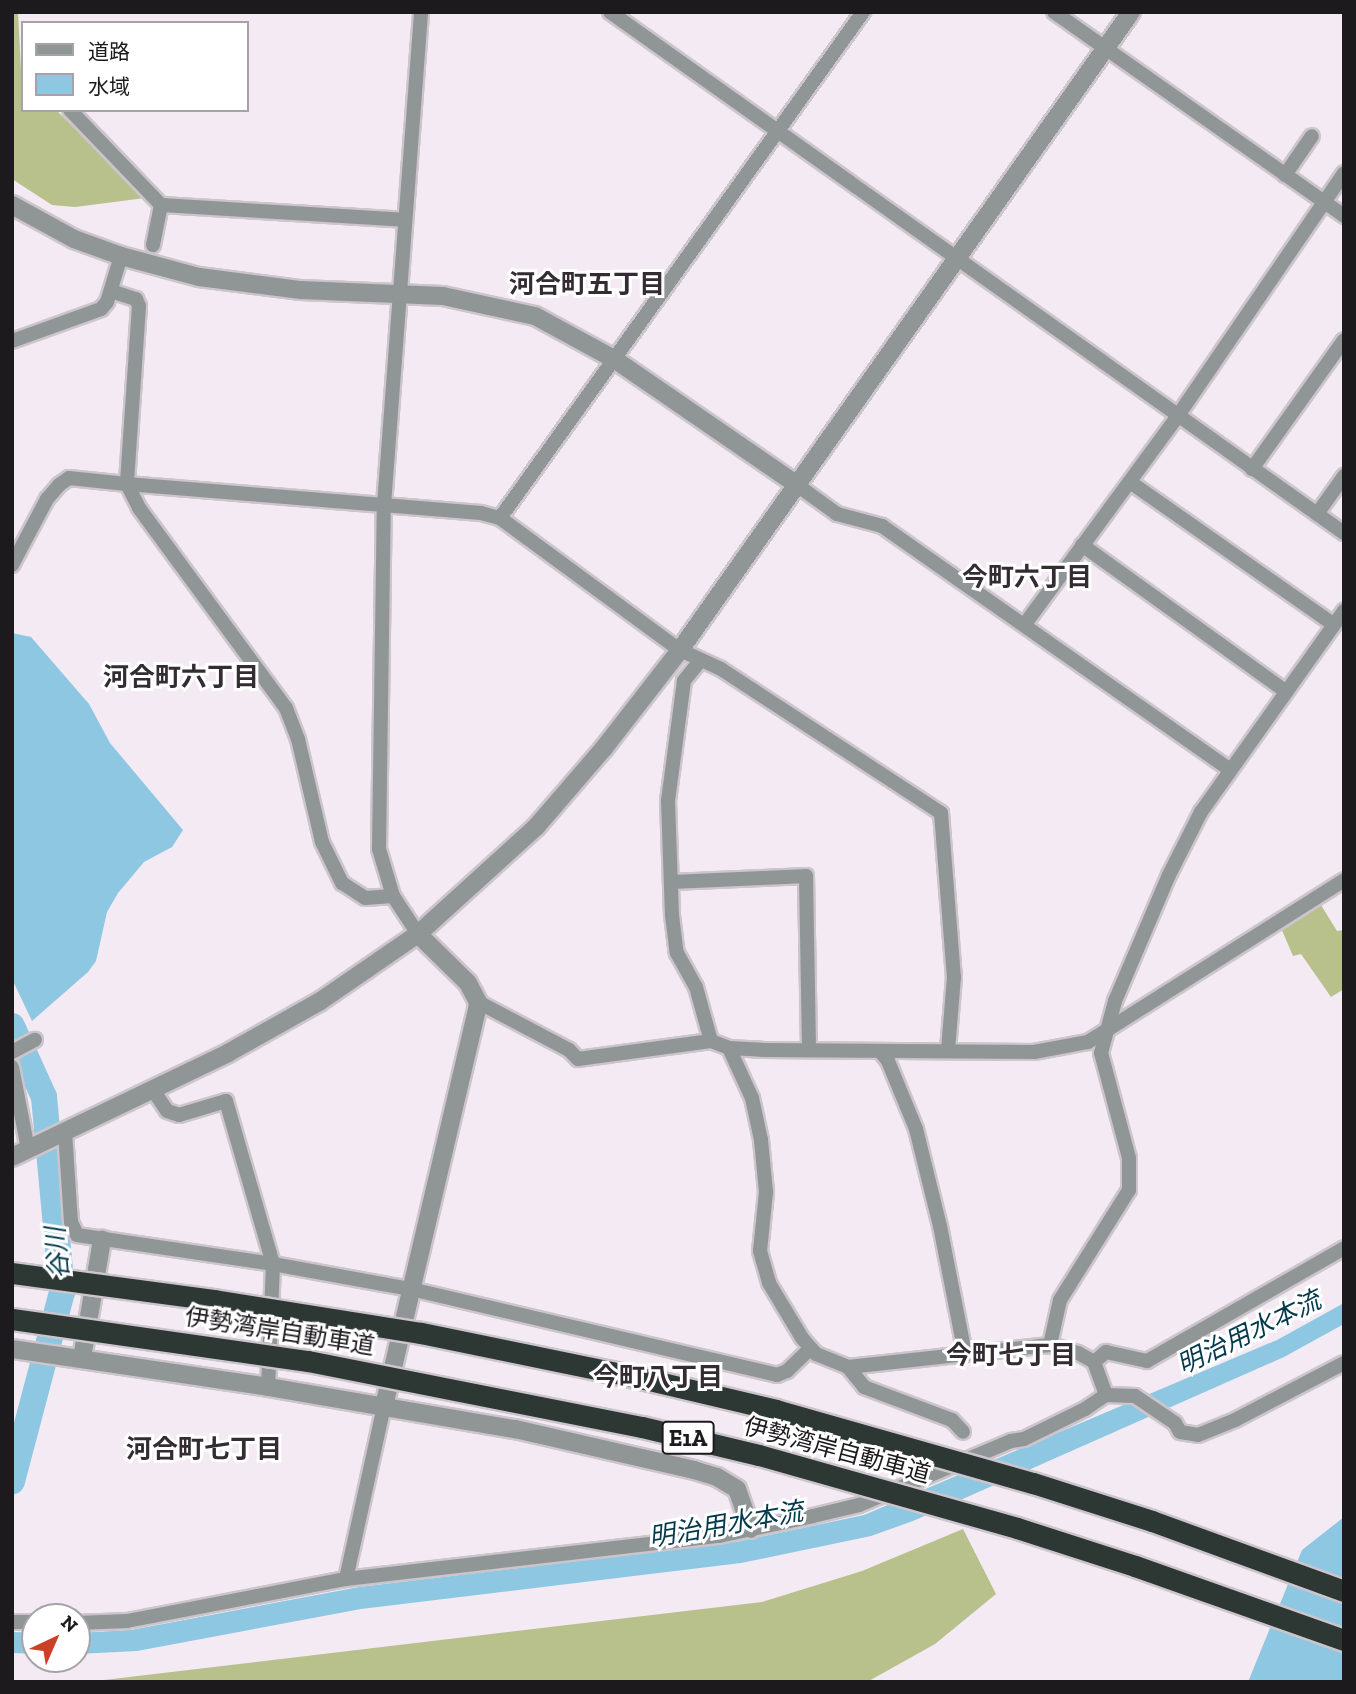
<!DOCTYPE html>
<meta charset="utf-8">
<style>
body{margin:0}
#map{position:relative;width:1356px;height:1694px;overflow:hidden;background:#f3eaf3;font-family:"Zilla Slab","Noto Sans JP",serif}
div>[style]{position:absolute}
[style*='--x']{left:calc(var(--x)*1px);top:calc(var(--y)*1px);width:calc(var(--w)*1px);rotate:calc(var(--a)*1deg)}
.forest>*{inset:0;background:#b8c08c}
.water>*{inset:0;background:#8dc7e2;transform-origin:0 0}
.river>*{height:26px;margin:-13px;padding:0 13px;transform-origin:13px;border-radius:13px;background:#8dc7e2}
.roads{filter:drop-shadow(2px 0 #ccc5cc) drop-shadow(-2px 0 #ccc5cc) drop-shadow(0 2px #ccc5cc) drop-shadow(0 -2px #ccc5cc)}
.minor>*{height:14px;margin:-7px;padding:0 7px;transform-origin:7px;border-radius:7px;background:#909695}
.tertiary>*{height:18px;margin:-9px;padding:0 9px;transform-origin:9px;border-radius:9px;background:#909695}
.bridges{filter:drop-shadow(2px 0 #ccc5cc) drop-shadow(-2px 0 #ccc5cc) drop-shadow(0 2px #ccc5cc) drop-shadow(0 -2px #ccc5cc)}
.motorway-bridge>*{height:21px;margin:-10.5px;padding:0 10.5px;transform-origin:10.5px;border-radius:10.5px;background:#2d3835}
span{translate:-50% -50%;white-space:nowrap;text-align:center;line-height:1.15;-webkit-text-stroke:6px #fff;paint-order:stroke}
.shield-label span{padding:2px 5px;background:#fff;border:2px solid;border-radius:5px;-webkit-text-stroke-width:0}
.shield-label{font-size:23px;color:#1d1a1d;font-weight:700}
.street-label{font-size:24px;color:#1d1a1d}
.neighbourhood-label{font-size:26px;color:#332c32;font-weight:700}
.water-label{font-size:26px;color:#053a4c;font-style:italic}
.frame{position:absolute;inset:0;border:14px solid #1d1a1d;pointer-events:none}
.legend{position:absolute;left:21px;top:21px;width:228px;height:91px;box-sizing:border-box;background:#fff;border:2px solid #a5a3a5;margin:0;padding:9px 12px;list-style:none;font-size:21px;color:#1d1a1d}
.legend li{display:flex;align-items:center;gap:14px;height:35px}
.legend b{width:35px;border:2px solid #a5a3a5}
.north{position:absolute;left:21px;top:1603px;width:70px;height:70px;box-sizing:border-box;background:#fff;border:2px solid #a5a3a5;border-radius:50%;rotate:44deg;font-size:19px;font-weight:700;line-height:28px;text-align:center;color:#1d1a1d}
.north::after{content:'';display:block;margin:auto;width:24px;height:32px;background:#cc4028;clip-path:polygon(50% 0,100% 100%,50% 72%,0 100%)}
</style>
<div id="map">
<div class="forest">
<div style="clip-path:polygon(12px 12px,18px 12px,23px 110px,56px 110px,145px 198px,75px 207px,52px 205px,12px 179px)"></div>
<div style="clip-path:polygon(1321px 905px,1337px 931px,1344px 930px,1344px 989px,1331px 997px,1301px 954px,1293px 956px,1281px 928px)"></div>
<div style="clip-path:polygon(963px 1529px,996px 1594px,935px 1644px,867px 1682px,87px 1682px,762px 1602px,862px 1571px)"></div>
</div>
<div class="water">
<div style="clip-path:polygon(12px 633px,31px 637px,89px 704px,110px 743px,183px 830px,172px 847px,144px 862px,118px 893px,107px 912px,96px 961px,88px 972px,32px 1021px,12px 979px)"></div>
<div style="clip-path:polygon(1344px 1303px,1344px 1324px,1284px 1357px,913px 1521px,871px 1536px,741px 1563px,361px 1609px,137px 1651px,77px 1654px,77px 1633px,131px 1630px,359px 1587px,736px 1542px,864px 1515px,1277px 1340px)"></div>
<div style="clip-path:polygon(1344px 1517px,1344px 1682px,1248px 1682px,1302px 1550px)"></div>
<div style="left:12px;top:1632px;width:23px;height:21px;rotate:2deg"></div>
</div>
<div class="river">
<div style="--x:12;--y:1026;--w:78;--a:65.7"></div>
<div style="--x:44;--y:1097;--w:196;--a:84.7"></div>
<div style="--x:62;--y:1292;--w:196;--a:104.8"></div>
</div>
<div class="roads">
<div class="minor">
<div style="--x:610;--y:12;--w:900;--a:35.37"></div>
<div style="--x:1054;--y:12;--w:355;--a:35.1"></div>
<div style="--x:70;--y:110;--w:132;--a:46.2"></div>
<div style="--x:161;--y:205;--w:41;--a:101.3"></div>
<div style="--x:1285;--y:175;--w:47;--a:-55.3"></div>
<div style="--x:161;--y:205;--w:244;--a:3.5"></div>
<div style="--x:111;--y:291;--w:26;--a:18"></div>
<div style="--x:136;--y:299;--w:8;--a:67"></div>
<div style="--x:139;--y:306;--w:178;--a:93.9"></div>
<div style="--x:127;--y:484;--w:355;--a:4.7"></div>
<div style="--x:481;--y:513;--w:20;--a:15"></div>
<div style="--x:500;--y:518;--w:223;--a:36.3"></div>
<div style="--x:680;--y:650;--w:45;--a:24.9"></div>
<div style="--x:721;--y:669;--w:263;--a:33.2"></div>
<div style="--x:941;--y:813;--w:165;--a:85.5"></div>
<div style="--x:954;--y:977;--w:73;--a:94.7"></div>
<div style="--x:12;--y:341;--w:95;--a:-19.8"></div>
<div style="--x:101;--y:309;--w:9;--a:-49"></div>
<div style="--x:107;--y:302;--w:48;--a:-73.1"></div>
<div style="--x:1252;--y:469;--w:158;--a:-54.5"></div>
<div style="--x:1130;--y:482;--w:249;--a:35"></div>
<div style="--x:797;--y:485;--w:49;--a:35.9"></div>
<div style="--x:837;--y:514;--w:47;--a:14.9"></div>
<div style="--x:882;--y:526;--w:424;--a:35"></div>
<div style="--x:1317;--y:514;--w:47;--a:-54.6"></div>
<div style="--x:500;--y:518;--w:623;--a:-54.34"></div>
<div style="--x:1082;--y:545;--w:250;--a:35.7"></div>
<div style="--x:12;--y:565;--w:75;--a:-62.1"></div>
<div style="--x:47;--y:499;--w:18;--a:-49"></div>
<div style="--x:59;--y:485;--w:12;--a:-35"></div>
<div style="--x:69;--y:478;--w:58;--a:5.9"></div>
<div style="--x:127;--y:484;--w:27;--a:63"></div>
<div style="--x:139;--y:508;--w:248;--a:53.7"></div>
<div style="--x:286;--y:708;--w:33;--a:69"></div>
<div style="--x:298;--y:739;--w:106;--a:76.9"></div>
<div style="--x:322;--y:842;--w:46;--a:64"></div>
<div style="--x:342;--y:883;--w:27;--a:33"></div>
<div style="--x:365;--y:898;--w:28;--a:-4"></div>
<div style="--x:1025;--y:624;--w:253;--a:-53.7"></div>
<div style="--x:1175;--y:420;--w:299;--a:-55.6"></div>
<div style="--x:700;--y:661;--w:26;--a:129"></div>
<div style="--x:684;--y:681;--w:121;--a:97.6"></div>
<div style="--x:668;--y:801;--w:114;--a:88"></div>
<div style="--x:672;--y:915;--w:38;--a:83"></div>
<div style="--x:677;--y:953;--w:39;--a:61"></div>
<div style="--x:696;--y:987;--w:56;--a:74.5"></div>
<div style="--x:673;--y:882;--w:133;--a:-2.6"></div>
<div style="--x:806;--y:876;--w:173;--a:89"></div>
<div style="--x:418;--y:934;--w:45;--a:-123.3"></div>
<div style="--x:393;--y:896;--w:49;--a:-106.6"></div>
<div style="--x:379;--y:849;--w:344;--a:-89.2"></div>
<div style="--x:384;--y:505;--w:494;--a:-85.7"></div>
<div style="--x:478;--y:1002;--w:103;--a:27.8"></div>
<div style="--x:569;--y:1050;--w:13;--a:45"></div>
<div style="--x:578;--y:1059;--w:134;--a:-7.7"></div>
<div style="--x:711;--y:1041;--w:19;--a:21"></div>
<div style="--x:729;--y:1048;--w:33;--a:3"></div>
<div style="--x:762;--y:1050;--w:272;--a:0.4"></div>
<div style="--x:1034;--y:1052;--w:55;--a:-10.5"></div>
<div style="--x:1088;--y:1042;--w:303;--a:-32.3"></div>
<div style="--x:729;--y:1048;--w:55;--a:65.3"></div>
<div style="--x:752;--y:1098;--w:43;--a:77.9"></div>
<div style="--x:761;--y:1140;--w:52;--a:84.5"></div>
<div style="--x:766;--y:1192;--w:59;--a:95.8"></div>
<div style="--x:760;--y:1251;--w:33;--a:74"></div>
<div style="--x:769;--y:1283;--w:64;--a:59"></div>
<div style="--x:802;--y:1338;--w:21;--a:49"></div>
<div style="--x:816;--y:1354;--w:35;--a:22"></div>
<div style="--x:848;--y:1367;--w:203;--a:-6.2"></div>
<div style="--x:1050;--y:1345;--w:29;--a:16"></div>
<div style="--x:1078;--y:1353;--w:18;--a:29"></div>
<div style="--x:1094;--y:1362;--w:35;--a:70"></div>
<div style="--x:1106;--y:1395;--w:29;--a:2"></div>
<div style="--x:1135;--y:1396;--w:48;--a:34"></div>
<div style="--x:1175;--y:1423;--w:10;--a:61"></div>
<div style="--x:1180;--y:1432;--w:18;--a:9"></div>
<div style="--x:1198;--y:1435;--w:40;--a:-22"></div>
<div style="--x:1235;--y:1420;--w:123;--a:-27.6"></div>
<div style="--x:880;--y:1051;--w:13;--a:51"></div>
<div style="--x:888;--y:1061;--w:74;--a:67.6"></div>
<div style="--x:916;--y:1129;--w:100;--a:76.1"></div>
<div style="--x:940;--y:1226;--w:129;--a:78.9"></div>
<div style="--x:12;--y:1052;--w:26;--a:-28"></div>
<div style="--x:12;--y:1067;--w:84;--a:79"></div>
<div style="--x:153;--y:1090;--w:25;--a:56"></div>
<div style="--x:167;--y:1111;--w:13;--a:18"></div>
<div style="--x:179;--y:1115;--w:49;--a:-16.6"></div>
<div style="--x:226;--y:1101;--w:170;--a:73.9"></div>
<div style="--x:273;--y:1264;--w:123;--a:92.3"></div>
<div style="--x:65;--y:1132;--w:90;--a:86.2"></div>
<div style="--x:71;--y:1222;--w:14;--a:65"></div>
<div style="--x:77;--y:1235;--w:198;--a:8.4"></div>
<div style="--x:273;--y:1264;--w:140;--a:10.3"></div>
<div style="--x:411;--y:1289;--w:376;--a:13.2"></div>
<div style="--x:777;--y:1375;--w:11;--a:-22"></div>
<div style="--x:787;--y:1371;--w:32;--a:-44"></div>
<div style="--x:1050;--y:1345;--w:46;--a:-77.5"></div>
<div style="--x:1060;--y:1300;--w:130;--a:-57.9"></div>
<div style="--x:1129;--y:1190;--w:32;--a:-90"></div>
<div style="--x:1129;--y:1158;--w:109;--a:-104.9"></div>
<div style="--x:1101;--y:1053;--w:54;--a:-74.9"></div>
<div style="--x:1115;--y:1001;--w:137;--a:-66.8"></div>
<div style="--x:1169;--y:875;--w:71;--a:-63.1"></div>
<div style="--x:1201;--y:812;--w:247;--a:-54.6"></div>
<div style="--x:1094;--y:1362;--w:16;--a:-40"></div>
<div style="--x:1106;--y:1352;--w:42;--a:12.4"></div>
<div style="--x:1147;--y:1361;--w:227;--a:-29.8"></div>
<div style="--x:848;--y:1367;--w:26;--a:51"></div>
<div style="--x:864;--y:1387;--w:94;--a:20.6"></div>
<div style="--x:952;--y:1420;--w:16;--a:47"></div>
<div style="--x:346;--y:1579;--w:177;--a:-77.6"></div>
<div style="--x:12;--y:1622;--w:23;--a:0"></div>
<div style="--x:77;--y:1623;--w:50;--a:-2.3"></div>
<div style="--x:127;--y:1621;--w:223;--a:-10.9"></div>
<div style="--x:346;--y:1579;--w:375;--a:-6.6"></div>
<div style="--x:719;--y:1536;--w:96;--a:-12"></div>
<div style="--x:813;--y:1516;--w:47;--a:-13.4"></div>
<div style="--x:859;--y:1505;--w:165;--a:-22.8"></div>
<div style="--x:1011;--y:1441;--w:13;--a:-9"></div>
<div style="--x:1024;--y:1439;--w:68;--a:-26.2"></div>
<div style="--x:1085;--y:1409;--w:25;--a:-34"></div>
</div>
<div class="tertiary">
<div style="--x:12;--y:205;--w:71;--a:28.7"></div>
<div style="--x:74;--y:239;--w:50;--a:19.9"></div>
<div style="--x:121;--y:256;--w:81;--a:15.1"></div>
<div style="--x:199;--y:277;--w:103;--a:7.3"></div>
<div style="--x:301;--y:290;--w:142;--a:2.4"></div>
<div style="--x:443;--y:296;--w:94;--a:12.3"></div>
<div style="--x:535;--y:316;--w:90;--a:28.6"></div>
<div style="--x:614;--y:359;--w:222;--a:34.5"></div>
<div style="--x:12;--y:1157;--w:240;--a:-25.7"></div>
<div style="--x:228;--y:1053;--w:104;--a:-29.3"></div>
<div style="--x:319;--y:1002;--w:120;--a:-34.5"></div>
<div style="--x:418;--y:934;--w:159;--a:-42.2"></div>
<div style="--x:536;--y:827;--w:104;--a:-49.3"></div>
<div style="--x:604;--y:748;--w:124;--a:-52.2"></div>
<div style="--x:680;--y:650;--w:781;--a:-54.74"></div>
<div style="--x:12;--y:1349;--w:259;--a:8.4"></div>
<div style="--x:268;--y:1387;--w:251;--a:9.7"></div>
<div style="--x:515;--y:1429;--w:184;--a:12.9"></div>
<div style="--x:694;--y:1470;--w:24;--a:17"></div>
<div style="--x:717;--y:1477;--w:23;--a:31"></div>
<div style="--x:737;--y:1489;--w:42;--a:70.7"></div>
<div style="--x:82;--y:1358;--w:120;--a:-80.4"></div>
<div style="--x:384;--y:1406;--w:406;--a:-76.8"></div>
<div style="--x:477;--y:1011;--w:9;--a:-84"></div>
<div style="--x:478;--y:1002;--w:21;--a:-118"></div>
<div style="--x:468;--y:983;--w:70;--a:-135.6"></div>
</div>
</div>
<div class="bridges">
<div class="motorway-bridge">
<div style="--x:12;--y:1273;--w:204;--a:7.6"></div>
<div style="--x:214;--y:1300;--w:210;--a:9.1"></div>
<div style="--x:421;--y:1333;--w:229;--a:11.6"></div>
<div style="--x:645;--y:1379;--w:135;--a:13.3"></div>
<div style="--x:776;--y:1410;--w:267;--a:15.9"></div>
<div style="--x:1033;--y:1483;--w:125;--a:17.7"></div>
<div style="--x:1152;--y:1521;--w:204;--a:20"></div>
<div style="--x:12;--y:1319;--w:299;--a:8.1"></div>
<div style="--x:308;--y:1361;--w:340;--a:11.2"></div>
<div style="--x:642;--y:1427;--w:120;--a:13.5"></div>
<div style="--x:759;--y:1455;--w:268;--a:15.8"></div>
<div style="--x:1017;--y:1528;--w:124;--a:17.9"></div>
<div style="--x:1135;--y:1566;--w:222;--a:19.5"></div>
</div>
</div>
<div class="shield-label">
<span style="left:688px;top:1438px">E1A</span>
</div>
<div class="street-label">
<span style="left:280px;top:1331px;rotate:9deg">伊勢湾岸自動車道</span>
<span style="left:837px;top:1450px;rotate:15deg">伊勢湾岸自動車道</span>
</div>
<div class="neighbourhood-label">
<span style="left:587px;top:285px">河合町五丁目</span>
<span style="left:1027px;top:578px">今町六丁目</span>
<span style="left:181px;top:678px">河合町六丁目</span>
<span style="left:1011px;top:1356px">今町七丁目</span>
<span style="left:658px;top:1378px">今町八丁目</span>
<span style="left:204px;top:1450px">河合町七丁目</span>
</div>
<div class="water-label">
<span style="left:58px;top:1253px;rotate:-95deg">谷川</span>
<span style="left:1249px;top:1333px;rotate:-26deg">明治用水本流</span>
<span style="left:726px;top:1525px;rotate:-10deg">明治用水本流</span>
</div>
<div class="frame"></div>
<ul class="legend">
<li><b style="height:9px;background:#909695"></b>道路</li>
<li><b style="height:19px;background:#8dc7e2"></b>水域</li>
</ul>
<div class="north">N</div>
</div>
